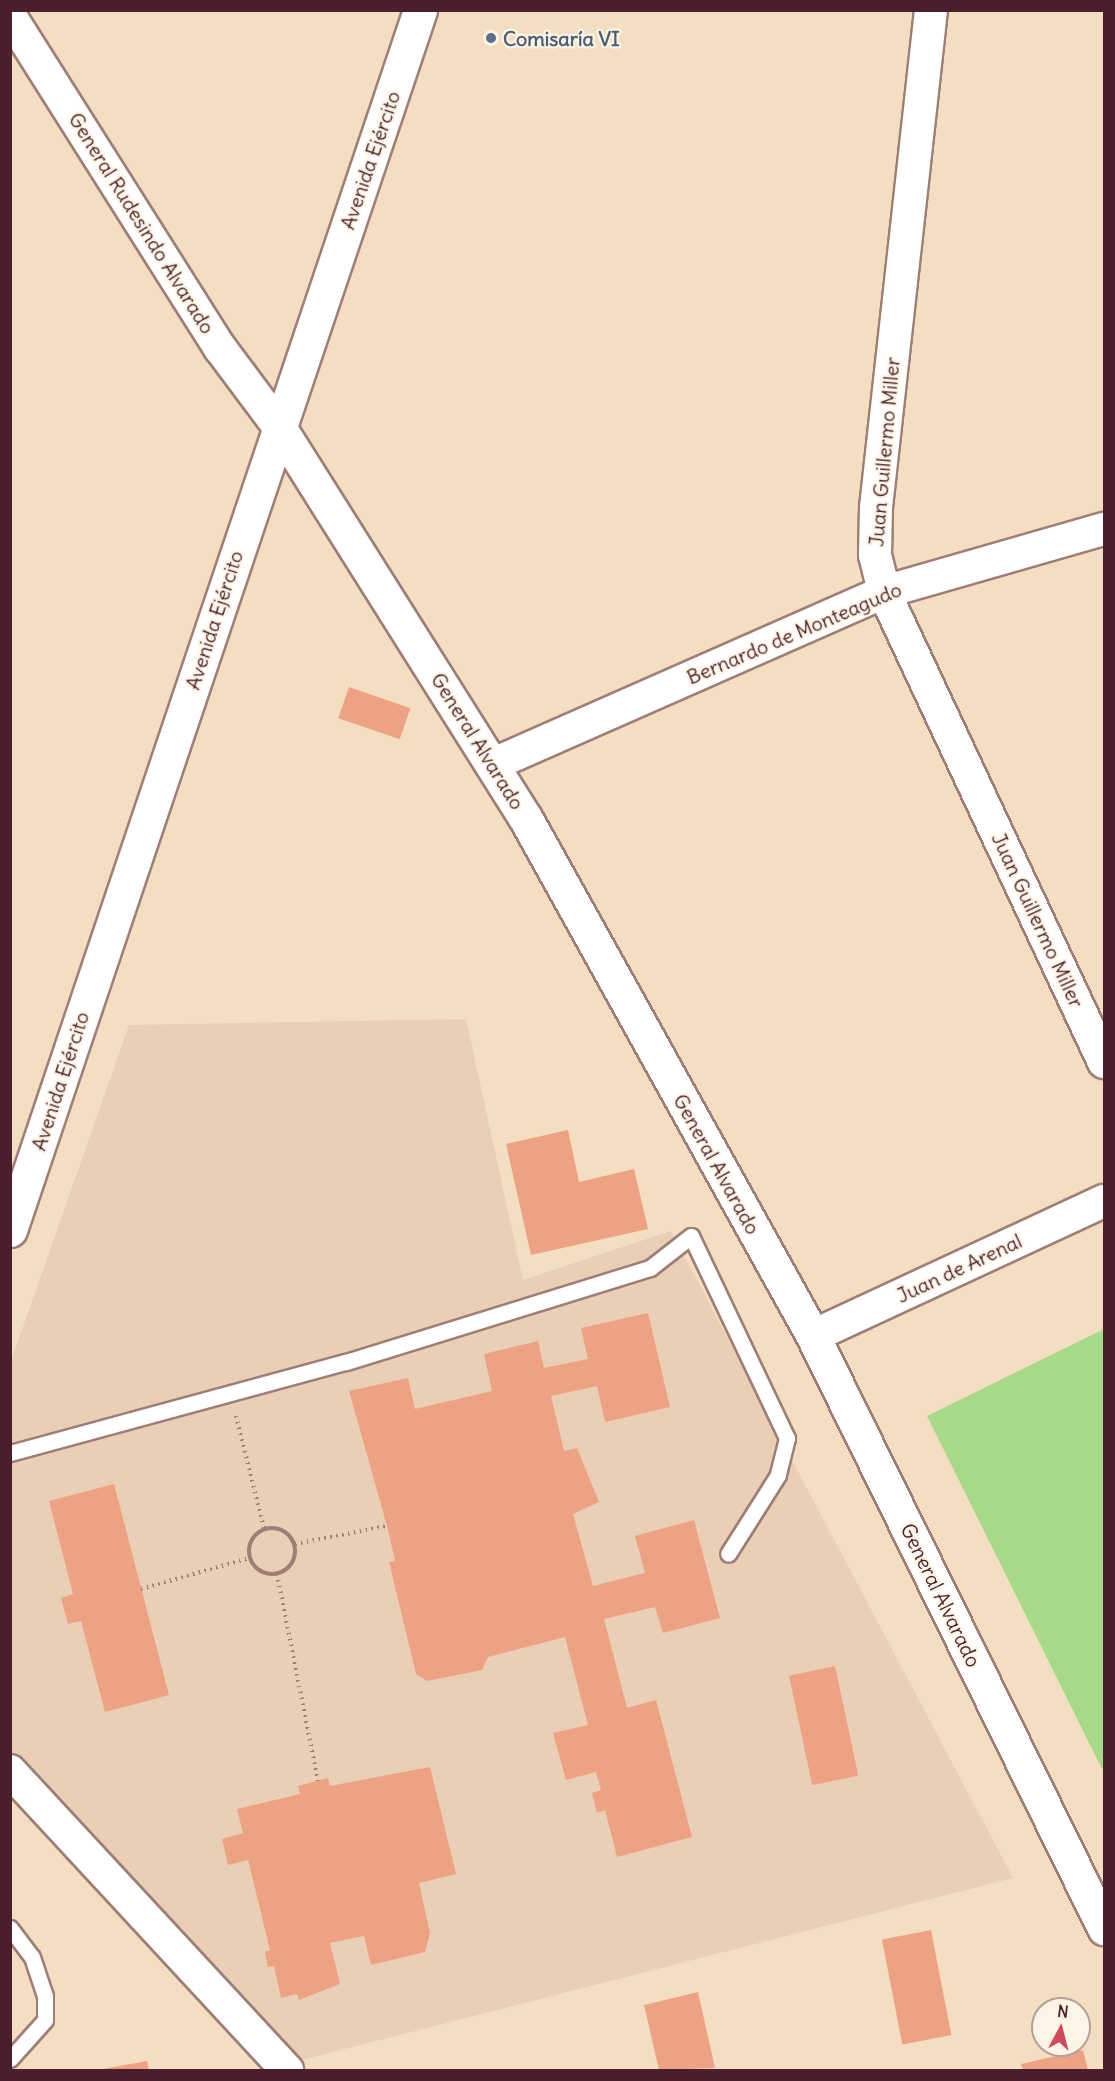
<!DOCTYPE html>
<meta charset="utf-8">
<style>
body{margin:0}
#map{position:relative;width:1115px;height:2081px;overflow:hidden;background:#f4dec1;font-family:Delius,sans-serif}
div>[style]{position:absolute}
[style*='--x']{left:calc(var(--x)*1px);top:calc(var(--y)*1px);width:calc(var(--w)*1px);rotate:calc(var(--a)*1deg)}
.built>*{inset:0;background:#e8cfb6}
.green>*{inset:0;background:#a6da89}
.building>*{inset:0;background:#eea284;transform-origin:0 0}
.path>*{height:4px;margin-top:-2px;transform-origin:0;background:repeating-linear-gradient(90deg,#9f7e76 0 1.5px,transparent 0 6px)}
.path>.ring{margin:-2px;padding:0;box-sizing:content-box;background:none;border:4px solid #9f7e76;border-radius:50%}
.roads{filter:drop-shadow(2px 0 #9f7e76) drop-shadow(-2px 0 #9f7e76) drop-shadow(0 2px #9f7e76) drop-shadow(0 -2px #9f7e76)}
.lane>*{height:15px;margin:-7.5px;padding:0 7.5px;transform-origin:7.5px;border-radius:7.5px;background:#fff}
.street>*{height:32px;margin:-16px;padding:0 16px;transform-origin:16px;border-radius:16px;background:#fff}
.secondary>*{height:33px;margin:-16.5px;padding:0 16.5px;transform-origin:16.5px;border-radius:16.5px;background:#fff}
.dots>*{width:16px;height:16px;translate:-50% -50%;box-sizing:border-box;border:3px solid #fcf5e5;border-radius:50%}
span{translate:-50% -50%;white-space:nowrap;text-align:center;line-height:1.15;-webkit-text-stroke:4.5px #fcf5e5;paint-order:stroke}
.service-label{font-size:20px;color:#4e5e75;font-weight:700}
.left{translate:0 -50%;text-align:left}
.street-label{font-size:20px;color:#4a1f2b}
.frame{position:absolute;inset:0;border:12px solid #4a1f2b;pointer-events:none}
.north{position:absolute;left:1031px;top:1997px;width:60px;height:60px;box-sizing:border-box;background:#fcf5e5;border:2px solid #b59f9b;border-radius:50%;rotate:7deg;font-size:16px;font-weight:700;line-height:24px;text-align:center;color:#4a1f2b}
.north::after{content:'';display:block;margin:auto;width:21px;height:27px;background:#d1495b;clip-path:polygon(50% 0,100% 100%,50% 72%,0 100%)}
</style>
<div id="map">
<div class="built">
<div style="clip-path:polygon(466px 1019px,523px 1280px,671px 1231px,1013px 1878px,294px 2062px,11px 1754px,11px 1361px,129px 1025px)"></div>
</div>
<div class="green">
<div style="clip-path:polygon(1104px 1329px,1104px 1767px,1102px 1769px,927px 1416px)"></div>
</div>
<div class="building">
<div style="left:349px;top:687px;width:65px;height:33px;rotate:19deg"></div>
<div style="clip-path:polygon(568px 1130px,579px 1182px,634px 1169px,648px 1229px,531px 1255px,506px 1144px)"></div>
<div style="clip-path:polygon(648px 1313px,670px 1407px,605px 1422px,597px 1386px,551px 1396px,564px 1451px,577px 1448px,599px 1502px,573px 1514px,593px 1586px,645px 1573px,635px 1536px,694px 1520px,720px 1618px,663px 1633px,655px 1607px,604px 1619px,627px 1708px,656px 1700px,692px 1837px,617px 1857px,605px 1810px,597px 1813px,592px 1793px,601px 1790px,596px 1772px,566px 1780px,553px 1733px,588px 1725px,565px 1637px,488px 1657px,482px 1670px,427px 1681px,416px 1674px,389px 1562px,395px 1561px,387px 1526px,349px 1391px,408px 1378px,415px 1409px,492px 1391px,484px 1354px,538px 1341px,544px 1368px,588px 1359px,581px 1328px)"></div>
<div style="clip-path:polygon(114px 1484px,169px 1695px,105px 1712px,81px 1621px,68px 1624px,61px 1598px,73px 1594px,49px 1501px)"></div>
<div style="left:835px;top:1666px;width:112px;height:47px;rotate:78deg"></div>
<div style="clip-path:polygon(430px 1767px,456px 1874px,419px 1883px,430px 1933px,425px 1952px,371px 1965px,364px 1936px,330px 1943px,340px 1984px,299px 2000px,297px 1994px,281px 1998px,274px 1966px,268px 1967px,265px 1952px,270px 1950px,248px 1860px,228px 1865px,222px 1839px,243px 1833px,237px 1809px,300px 1794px,298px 1786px,328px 1778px,330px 1786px)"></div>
<div style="left:931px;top:1930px;width:107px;height:50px;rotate:79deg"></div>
<div style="clip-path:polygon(698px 1992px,715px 2068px,659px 2070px,644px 2005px)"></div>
<div style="clip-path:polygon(1083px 2050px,1088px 2070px,1023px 2070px,1021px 2064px)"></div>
<div style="clip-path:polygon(147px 2061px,149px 2070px,103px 2070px,103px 2069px)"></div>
</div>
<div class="path">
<div style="--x:236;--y:1416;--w:115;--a:76"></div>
<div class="ring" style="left:249px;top:1528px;width:42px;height:42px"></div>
<div style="--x:295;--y:1544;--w:94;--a:-11.1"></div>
<div style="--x:277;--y:1574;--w:211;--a:78.8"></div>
<div style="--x:141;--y:1589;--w:113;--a:-15.9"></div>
</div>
<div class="roads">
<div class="lane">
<div style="--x:10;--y:1453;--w:348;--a:-15.2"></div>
<div style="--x:346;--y:1362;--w:318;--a:-17.2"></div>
<div style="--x:650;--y:1268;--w:52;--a:-38"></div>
<div style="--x:691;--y:1236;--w:224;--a:64.6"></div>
<div style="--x:787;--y:1438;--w:38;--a:104"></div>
<div style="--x:778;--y:1475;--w:93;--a:122.3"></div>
<div style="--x:10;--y:1928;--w:36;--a:53"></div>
<div style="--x:32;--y:1957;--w:41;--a:71.6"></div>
<div style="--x:45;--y:1996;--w:24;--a:90"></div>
<div style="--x:45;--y:2020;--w:52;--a:131.9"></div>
</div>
<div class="street">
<div style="--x:931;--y:10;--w:500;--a:96.31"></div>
<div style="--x:876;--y:507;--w:48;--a:91.2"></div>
<div style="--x:875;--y:555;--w:38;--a:76"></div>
<div style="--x:884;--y:592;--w:519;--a:64.92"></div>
<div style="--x:10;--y:16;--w:393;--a:57.7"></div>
<div style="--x:220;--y:348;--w:99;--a:53.2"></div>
<div style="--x:494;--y:764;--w:426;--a:-23.8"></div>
<div style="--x:884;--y:592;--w:229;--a:-16"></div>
<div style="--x:813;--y:1336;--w:321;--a:-24.9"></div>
<div style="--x:10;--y:1771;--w:408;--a:47.2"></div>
</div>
<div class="secondary">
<div style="--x:279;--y:427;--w:463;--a:57.8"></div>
<div style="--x:526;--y:819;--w:591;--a:60.96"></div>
<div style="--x:813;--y:1336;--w:660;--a:63.82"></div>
<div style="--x:10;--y:1230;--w:1287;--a:-71.42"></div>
</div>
</div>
<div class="dots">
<div style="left:491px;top:38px;background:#5c6f8a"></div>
</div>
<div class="service-label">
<span class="left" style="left:503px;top:38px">Comisaría VI</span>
</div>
<div class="street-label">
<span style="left:370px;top:160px;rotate:-71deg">Avenida Ejército</span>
<span style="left:142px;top:223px;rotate:58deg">General Rudesindo Alvarado</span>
<span style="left:884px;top:452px;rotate:-85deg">Juan Guillermo Miller</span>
<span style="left:214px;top:620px;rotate:-72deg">Avenida Ejército</span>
<span style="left:794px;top:633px;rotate:-23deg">Bernardo de Monteagudo</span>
<span style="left:478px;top:741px;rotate:58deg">General Alvarado</span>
<span style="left:1038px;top:920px;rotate:65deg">Juan Guillermo Miller</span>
<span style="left:60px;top:1081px;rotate:-72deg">Avenida Ejército</span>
<span style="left:717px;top:1164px;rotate:61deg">General Alvarado</span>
<span style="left:959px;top:1268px;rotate:-25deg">Juan de Arenal</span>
<span style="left:941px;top:1595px;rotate:64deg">General Alvarado</span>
</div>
<div class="frame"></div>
<div class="north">N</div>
</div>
